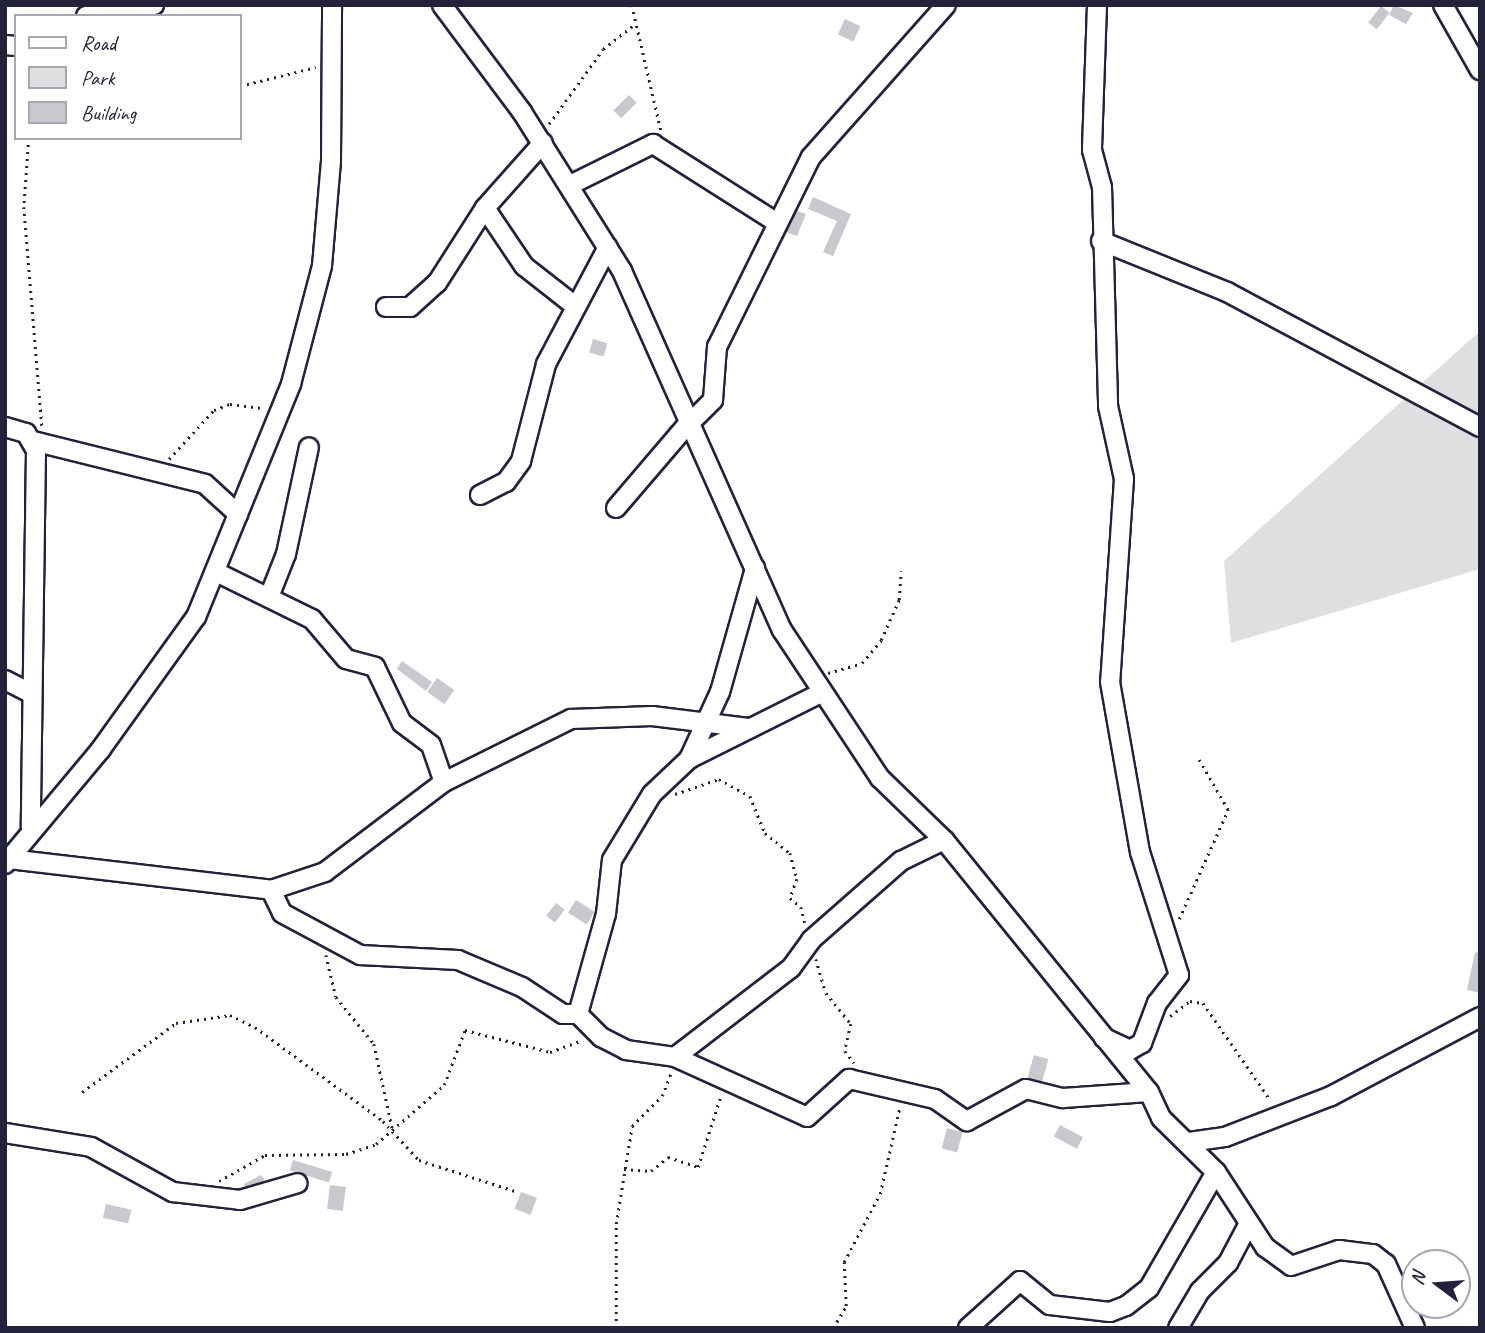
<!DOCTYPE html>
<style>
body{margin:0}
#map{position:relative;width:1485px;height:1333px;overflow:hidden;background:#fff;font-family:Caveat,sans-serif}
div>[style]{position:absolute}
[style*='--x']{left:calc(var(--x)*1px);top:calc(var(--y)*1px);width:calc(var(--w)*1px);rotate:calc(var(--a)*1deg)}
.green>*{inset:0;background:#dfdfe2}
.building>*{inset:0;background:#c8c8cf;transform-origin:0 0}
.path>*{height:2.5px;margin-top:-1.25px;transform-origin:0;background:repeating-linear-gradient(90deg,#22223b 0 2px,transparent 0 7px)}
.roads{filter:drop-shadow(2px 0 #22223b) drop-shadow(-2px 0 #22223b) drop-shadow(0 2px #22223b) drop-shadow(0 -2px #22223b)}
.minor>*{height:18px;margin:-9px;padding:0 9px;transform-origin:9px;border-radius:9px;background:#fff}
span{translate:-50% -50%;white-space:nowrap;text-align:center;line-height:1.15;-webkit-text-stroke:5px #fff;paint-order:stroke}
.frame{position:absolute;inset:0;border:7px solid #22223b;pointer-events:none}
.legend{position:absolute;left:14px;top:14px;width:228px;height:126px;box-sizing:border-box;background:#fff;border:2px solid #a7a7b1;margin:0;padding:9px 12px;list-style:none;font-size:21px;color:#22223b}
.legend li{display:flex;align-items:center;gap:14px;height:35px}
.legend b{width:35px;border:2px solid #a7a7b1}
.north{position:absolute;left:1401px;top:1249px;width:70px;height:70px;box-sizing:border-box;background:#fff;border:2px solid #a7a7b1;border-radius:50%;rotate:286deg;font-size:19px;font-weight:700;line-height:28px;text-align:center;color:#22223b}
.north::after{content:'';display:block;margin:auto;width:24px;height:32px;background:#22223b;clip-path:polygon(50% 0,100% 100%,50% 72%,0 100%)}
</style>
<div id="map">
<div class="green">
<div style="clip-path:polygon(1480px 331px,1480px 569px,1231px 643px,1224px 561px)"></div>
</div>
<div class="building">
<div style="clip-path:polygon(1394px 5px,1413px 13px,1406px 24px,1389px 15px)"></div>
<div style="left:1381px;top:6px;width:11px;height:21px;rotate:38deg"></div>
<div style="left:845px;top:19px;width:17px;height:17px;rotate:25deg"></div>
<div style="left:629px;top:95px;width:11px;height:22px;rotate:45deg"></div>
<div style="clip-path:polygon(813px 197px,851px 214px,833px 256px,823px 252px,837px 221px,808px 209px)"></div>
<div style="clip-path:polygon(797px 211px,806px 214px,797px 236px,786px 232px)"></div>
<div style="left:593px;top:339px;width:15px;height:14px;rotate:16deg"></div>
<div style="clip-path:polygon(402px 661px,432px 682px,426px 691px,397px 669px)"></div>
<div style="left:437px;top:678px;width:21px;height:17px;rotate:35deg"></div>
<div style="left:576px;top:900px;width:22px;height:15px;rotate:32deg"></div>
<div style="left:556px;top:903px;width:11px;height:16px;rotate:38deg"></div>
<div style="clip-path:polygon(1475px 952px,1480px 953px,1480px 993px,1467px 990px)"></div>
<div style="left:1034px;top:1055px;width:15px;height:24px;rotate:16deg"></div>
<div style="left:1060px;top:1125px;width:26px;height:13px;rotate:28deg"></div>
<div style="left:947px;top:1128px;width:16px;height:21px;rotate:15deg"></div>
<div style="left:293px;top:1160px;width:41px;height:11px;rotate:17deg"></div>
<div style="clip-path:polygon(261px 1175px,265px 1181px,245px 1187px,244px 1184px)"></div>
<div style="left:330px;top:1185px;width:16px;height:24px;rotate:7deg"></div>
<div style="left:521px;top:1192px;width:17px;height:18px;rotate:21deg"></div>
<div style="left:106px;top:1204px;width:26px;height:14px;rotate:13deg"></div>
</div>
<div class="path">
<div style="--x:632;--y:5;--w:129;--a:77"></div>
<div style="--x:240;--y:86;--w:78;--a:-14"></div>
<div style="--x:549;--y:124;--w:92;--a:-54.2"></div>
<div style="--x:603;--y:49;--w:41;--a:-38"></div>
<div style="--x:29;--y:138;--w:69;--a:94.1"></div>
<div style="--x:24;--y:207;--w:220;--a:85.3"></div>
<div style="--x:169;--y:459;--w:67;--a:-47.4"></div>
<div style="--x:214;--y:410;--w:17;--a:-21"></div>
<div style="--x:230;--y:404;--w:34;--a:7"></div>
<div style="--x:828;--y:673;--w:35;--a:-16"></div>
<div style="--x:862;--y:663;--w:30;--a:-50"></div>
<div style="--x:881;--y:640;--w:44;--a:-65.8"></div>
<div style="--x:899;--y:600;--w:29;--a:-86"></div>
<div style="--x:675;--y:794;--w:46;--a:-18.8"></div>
<div style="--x:719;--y:779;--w:35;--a:29"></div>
<div style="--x:750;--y:796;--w:40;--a:68"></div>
<div style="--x:765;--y:833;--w:32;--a:39"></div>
<div style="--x:790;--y:853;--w:27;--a:75"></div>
<div style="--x:797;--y:879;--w:20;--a:110"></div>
<div style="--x:790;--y:898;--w:14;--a:39"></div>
<div style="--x:801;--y:907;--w:16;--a:76"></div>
<div style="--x:1179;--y:919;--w:120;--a:-65.8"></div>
<div style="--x:1228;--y:810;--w:58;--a:-120.1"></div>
<div style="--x:326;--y:955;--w:43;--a:76.6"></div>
<div style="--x:336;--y:997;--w:60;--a:51"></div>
<div style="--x:374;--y:1044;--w:89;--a:77.7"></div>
<div style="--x:816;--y:959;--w:35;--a:74"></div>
<div style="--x:826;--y:993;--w:40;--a:51"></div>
<div style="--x:851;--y:1024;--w:28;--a:103"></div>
<div style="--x:845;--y:1051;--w:15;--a:53"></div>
<div style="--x:1170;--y:1016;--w:25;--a:-37"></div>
<div style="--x:1190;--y:1001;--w:13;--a:9"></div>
<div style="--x:1203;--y:1003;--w:119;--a:55.2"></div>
<div style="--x:82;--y:1092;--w:117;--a:-36.3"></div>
<div style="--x:176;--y:1023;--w:55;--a:-8.4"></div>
<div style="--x:230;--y:1015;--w:28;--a:26"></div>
<div style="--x:255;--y:1027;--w:159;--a:36.3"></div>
<div style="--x:383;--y:1121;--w:53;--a:47.3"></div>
<div style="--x:419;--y:1160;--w:101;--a:17.9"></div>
<div style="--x:624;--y:1169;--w:27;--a:4"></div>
<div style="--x:651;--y:1171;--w:22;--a:-39"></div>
<div style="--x:668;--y:1157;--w:32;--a:18"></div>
<div style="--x:698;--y:1167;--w:76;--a:-72.3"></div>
<div style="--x:219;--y:1181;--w:53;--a:-29.5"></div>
<div style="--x:265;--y:1155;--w:81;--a:-0.7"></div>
<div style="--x:346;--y:1154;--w:32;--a:-18"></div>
<div style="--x:376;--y:1144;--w:90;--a:-40.9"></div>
<div style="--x:444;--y:1085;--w:59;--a:-69.1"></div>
<div style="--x:465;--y:1030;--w:88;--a:14.5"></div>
<div style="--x:550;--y:1052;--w:35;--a:-20"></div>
<div style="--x:616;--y:1328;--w:104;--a:-90"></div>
<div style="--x:616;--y:1224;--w:99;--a:-80.7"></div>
<div style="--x:632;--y:1126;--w:42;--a:-45"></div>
<div style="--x:662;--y:1096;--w:28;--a:-69"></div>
<div style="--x:833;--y:1328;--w:26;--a:-59"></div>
<div style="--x:846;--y:1306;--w:44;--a:-92.6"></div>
<div style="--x:844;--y:1262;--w:77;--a:-62.1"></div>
<div style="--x:880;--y:1194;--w:90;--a:-77.2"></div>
</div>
<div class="roads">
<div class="minor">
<div style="--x:442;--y:5;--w:134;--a:53.2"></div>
<div style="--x:522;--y:112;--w:188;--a:57.8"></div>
<div style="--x:622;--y:271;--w:393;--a:66"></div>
<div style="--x:782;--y:630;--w:178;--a:56.5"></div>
<div style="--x:880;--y:778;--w:89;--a:44.1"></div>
<div style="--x:944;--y:840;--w:325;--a:50.9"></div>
<div style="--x:1149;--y:1092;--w:29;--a:65"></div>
<div style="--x:1161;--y:1118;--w:77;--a:44.5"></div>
<div style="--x:1216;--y:1172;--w:90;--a:56.8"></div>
<div style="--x:1265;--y:1247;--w:32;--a:36"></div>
<div style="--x:1291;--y:1266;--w:51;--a:-18.4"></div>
<div style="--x:1339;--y:1250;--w:34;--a:7"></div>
<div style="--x:1373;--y:1254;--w:16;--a:38"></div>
<div style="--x:1386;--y:1264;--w:70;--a:65.6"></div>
<div style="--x:1097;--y:5;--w:145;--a:92"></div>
<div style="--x:1092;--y:150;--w:38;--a:75"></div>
<div style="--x:1102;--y:187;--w:219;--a:88.4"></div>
<div style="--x:1108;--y:406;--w:75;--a:77.6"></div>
<div style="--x:1124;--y:479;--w:203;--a:93.9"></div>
<div style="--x:1110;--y:682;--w:173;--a:80"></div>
<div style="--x:1140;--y:852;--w:129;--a:72.4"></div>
<div style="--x:1179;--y:975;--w:36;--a:128"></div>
<div style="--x:1157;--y:1003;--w:43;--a:110.6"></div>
<div style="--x:1142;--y:1043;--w:14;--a:150"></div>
<div style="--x:1130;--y:1050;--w:29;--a:-155"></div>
<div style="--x:1443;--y:5;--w:75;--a:60.4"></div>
<div style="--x:86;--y:16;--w:69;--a:-9.2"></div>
<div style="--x:5;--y:45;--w:11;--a:5"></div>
<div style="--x:570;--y:185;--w:93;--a:-26.3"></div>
<div style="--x:653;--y:144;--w:146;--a:32.4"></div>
<div style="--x:485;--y:208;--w:70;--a:56.1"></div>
<div style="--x:524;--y:266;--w:63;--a:38"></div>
<div style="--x:1101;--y:241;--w:136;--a:22"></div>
<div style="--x:1227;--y:292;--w:287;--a:28.1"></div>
<div style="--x:386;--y:307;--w:24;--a:0"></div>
<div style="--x:410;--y:307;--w:36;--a:-42"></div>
<div style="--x:437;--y:283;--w:89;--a:-57.4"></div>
<div style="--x:485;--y:208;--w:87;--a:-48.3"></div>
<div style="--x:692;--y:421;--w:30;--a:-45"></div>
<div style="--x:713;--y:400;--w:53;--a:-85.7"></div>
<div style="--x:717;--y:347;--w:212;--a:-63.7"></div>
<div style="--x:811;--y:157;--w:203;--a:-48.4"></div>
<div style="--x:5;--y:427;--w:22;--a:16"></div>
<div style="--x:26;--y:433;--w:20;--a:60"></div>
<div style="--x:36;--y:450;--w:377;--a:90.8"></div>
<div style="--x:33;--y:441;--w:177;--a:14"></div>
<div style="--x:205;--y:484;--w:45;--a:42.3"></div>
<div style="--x:480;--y:495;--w:29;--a:-27"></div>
<div style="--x:506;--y:482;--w:26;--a:-54"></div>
<div style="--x:521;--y:461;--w:100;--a:-75.5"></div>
<div style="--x:546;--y:364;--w:132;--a:-62.1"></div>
<div style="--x:616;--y:508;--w:117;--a:-49.5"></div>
<div style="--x:216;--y:572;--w:107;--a:26.1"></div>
<div style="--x:312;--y:619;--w:52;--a:49.6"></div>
<div style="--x:346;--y:659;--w:30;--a:15"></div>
<div style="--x:375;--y:667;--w:62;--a:64.3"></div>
<div style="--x:402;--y:723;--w:36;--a:37"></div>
<div style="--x:431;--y:745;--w:39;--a:71"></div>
<div style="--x:269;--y:597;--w:46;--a:-68.4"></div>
<div style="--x:286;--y:554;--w:109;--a:-77.9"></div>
<div style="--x:5;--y:680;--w:29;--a:27"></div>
<div style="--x:689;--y:759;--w:74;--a:-65.2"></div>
<div style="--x:720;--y:692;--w:129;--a:-74.2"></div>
<div style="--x:9;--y:859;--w:264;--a:6.7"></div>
<div style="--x:271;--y:890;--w:57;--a:-18.4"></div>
<div style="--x:325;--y:872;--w:149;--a:-37.1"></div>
<div style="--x:444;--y:782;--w:142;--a:-26.4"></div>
<div style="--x:571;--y:719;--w:81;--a:-2.1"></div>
<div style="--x:652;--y:716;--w:99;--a:7"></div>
<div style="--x:5;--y:864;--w:150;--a:-50.1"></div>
<div style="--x:101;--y:749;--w:163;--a:-54.3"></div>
<div style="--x:196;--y:617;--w:252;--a:-67.8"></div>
<div style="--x:291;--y:384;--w:122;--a:-75.3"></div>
<div style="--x:322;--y:266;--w:106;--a:-85.1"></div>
<div style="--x:331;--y:160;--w:155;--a:-89.6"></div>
<div style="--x:271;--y:890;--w:25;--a:64"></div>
<div style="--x:282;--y:913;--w:89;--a:28.3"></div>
<div style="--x:360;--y:955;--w:98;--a:2.9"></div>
<div style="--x:458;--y:960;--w:69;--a:22.9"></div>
<div style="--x:522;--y:987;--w:49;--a:33.4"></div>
<div style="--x:563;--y:1014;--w:15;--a:0"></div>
<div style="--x:578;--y:1014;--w:33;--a:45"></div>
<div style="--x:601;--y:1037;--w:28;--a:27"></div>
<div style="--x:626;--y:1050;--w:49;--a:8.1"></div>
<div style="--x:675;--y:1057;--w:146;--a:-37.5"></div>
<div style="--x:791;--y:968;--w:34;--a:-54"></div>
<div style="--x:811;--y:940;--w:120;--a:-41.3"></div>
<div style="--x:901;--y:861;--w:48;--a:-26"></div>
<div style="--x:578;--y:1014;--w:104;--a:-74.4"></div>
<div style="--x:606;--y:914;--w:54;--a:-83.7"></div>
<div style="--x:612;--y:860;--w:77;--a:-58.8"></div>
<div style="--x:652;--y:794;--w:51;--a:-43.4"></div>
<div style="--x:689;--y:759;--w:148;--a:-26.6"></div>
<div style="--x:675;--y:1057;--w:145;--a:24.4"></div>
<div style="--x:807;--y:1117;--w:57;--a:-42.1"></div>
<div style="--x:849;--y:1079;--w:88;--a:13.1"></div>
<div style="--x:935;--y:1099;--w:39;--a:35"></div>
<div style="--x:967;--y:1121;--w:67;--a:-28.5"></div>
<div style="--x:1026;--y:1089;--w:38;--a:14"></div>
<div style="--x:1063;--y:1098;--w:86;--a:-4"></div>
<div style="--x:5;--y:1133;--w:87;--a:9.2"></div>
<div style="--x:91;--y:1147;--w:94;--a:28.8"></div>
<div style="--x:173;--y:1192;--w:67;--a:6.8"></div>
<div style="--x:240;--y:1200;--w:60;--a:-16.3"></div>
<div style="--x:1189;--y:1142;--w:36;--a:-8"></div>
<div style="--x:1225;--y:1137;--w:114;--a:-21.1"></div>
<div style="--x:1331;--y:1096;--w:169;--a:-27.9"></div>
<div style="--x:968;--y:1328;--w:70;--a:-42.1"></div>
<div style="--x:1020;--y:1281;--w:38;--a:39"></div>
<div style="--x:1050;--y:1305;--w:60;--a:6.7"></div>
<div style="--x:1110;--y:1312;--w:17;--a:-21"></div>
<div style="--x:1126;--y:1306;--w:29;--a:-38"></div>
<div style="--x:1149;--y:1288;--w:134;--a:-60"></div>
<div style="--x:1178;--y:1328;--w:43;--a:-59.3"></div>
<div style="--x:1200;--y:1291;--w:40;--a:-45"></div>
<div style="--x:1228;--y:1263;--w:41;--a:-62.2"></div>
</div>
</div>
<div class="frame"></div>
<ul class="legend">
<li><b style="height:9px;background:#fff"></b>Road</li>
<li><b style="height:19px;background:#dfdfe2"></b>Park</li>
<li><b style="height:19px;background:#c8c8cf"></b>Building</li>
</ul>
<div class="north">N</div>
</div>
